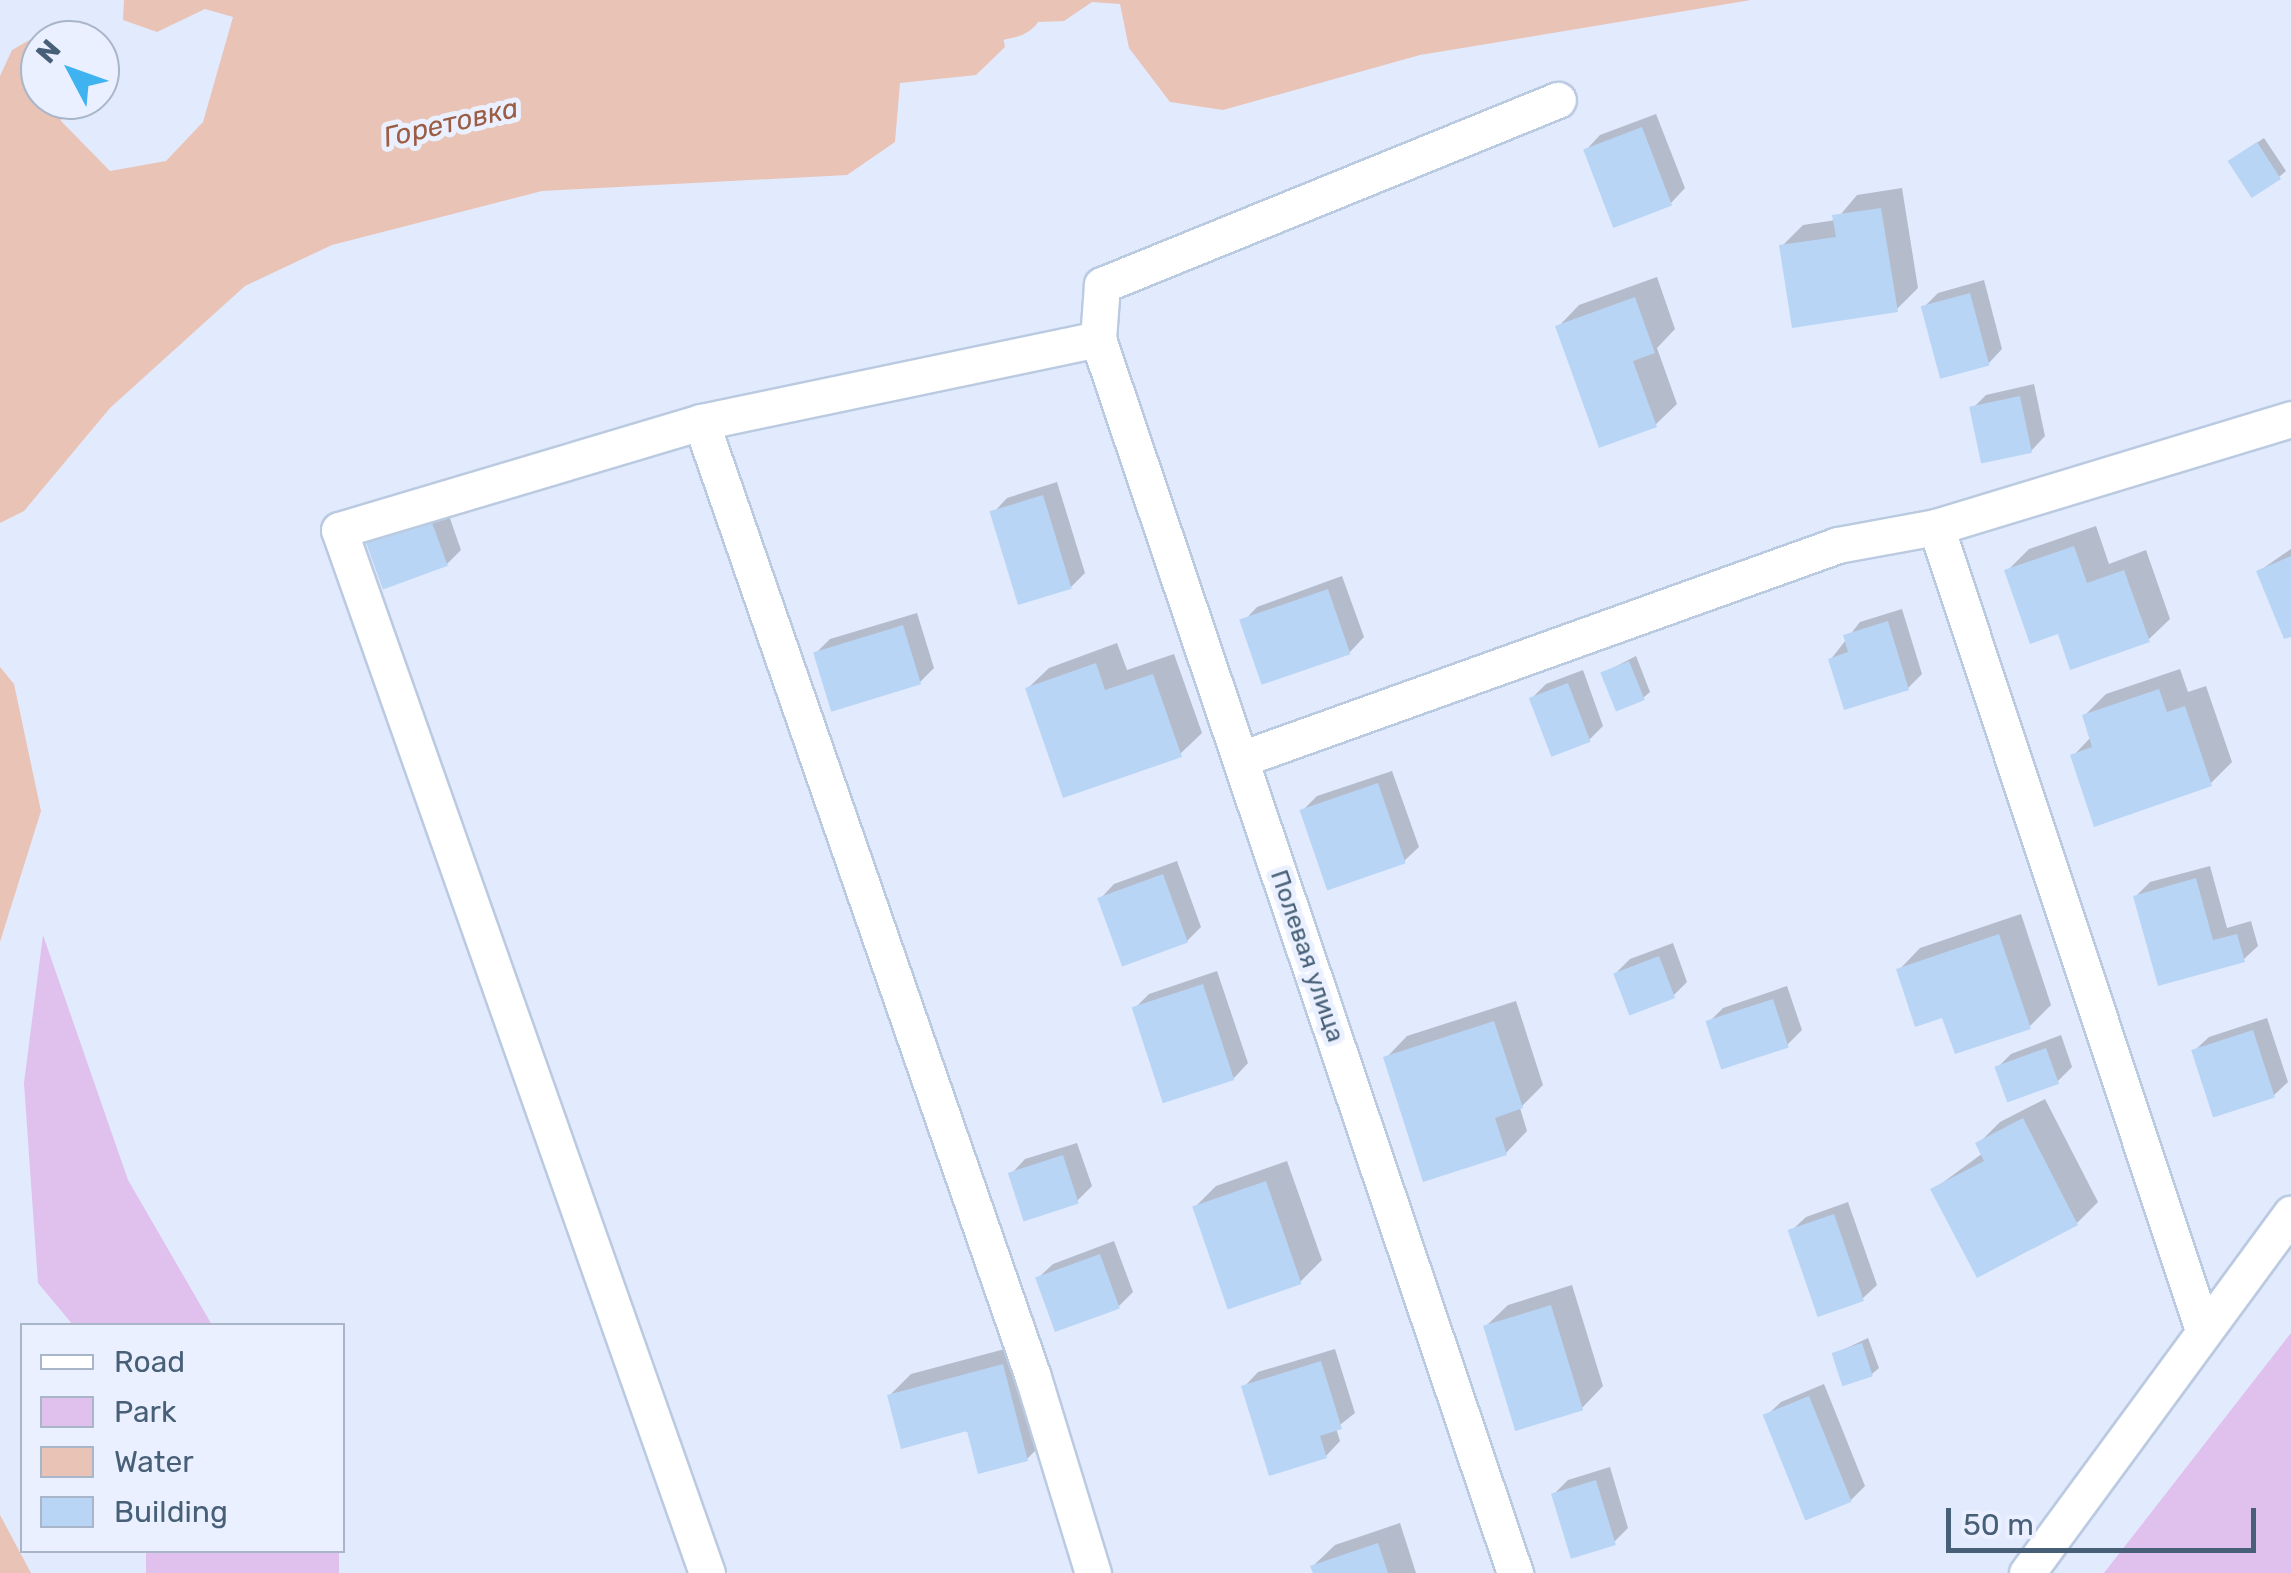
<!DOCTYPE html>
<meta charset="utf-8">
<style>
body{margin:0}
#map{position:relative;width:2291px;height:1573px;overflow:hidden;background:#e2eafe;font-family:Rubik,sans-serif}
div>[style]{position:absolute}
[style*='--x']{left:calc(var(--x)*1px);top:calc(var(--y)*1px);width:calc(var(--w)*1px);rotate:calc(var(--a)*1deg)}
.green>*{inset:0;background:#e0c0ec;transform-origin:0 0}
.water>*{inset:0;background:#e9c3b5}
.shadow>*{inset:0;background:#0003}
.river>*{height:75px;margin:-37.5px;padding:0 37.5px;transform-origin:37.5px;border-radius:37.5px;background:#e9c3b5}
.building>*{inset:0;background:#b8d5f5;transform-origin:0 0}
.roads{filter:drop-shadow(2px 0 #bacae1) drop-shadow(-2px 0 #bacae1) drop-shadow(0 2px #bacae1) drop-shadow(0 -2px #bacae1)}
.street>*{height:35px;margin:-17.5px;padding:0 17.5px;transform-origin:17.5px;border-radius:17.5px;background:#fff}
span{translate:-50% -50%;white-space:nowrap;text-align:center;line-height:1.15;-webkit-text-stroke:10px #eaf0ff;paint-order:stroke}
.street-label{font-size:25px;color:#476077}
.water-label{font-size:28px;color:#9b5d44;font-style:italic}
.legend{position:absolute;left:20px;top:1323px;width:325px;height:230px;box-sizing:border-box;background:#eaf0ff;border:2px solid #a9b6c9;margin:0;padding:12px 18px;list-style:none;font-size:30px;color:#476077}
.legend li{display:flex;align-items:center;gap:20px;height:50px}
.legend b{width:50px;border:2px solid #a9b6c9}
.north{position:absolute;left:20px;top:20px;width:100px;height:100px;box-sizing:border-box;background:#eaf0ff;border:2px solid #a9b6c9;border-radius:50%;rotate:311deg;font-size:28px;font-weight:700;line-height:40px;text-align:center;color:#476077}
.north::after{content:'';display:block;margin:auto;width:35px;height:45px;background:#3fb3f0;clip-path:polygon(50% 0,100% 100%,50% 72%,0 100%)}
.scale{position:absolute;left:1946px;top:1508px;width:310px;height:45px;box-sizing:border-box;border:5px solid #476077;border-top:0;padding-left:12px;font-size:30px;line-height:35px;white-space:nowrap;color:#476077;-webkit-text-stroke:8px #eaf0ff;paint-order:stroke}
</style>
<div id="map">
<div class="green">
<div style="clip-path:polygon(43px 935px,128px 1180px,212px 1325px,73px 1325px,38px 1283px,24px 1083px)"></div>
<div style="clip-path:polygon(2291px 1333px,2291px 1573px,2104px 1573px)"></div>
<div style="left:146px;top:1551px;width:193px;height:24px"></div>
</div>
<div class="water">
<div style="clip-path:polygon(124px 0,996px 0,1005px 47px,976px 75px,900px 83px,895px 142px,847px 175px,542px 191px,332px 245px,245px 286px,110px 408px,24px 511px,0 523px,0 76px,12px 50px,56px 25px,64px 40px,40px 40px,40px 100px,64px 100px,61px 121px,110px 171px,166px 161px,203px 122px,233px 17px,205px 9px,157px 32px,123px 20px)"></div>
<div style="clip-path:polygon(1029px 0,1751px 0,1420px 55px,1223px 110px,1170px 102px,1129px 48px,1120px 4px,1092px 2px,1064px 21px,1039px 22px)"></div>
<div style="clip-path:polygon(0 667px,14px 684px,41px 811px,0 942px)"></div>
<div style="clip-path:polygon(0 1515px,31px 1573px,0 1573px)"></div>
</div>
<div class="shadow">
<div style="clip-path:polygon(1656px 114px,1685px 188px,1671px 203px,1586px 150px,1600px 135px)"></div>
<div style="clip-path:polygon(2264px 138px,2286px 171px,2279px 177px,2238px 156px)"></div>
<div style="clip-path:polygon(1902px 188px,1918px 288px,1896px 310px,1782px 246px,1803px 225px,1836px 220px,1857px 195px)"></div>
<div style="clip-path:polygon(1657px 277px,1675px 329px,1657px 348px,1677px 404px,1655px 425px,1558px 327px,1579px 305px)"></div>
<div style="clip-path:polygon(1984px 280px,2002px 349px,1988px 364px,1924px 307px,1938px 293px)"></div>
<div style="clip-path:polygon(2034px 384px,2045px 436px,2031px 451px,1972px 409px,1986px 395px)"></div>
<div style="clip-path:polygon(1057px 482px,1085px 573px,1071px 587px,993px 513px,1007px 498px)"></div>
<div style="clip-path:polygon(445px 504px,461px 550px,447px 564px,368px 541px)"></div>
<div style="clip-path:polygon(2096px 526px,2109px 564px,2146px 550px,2170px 619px,2148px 640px,2059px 631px,2007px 571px,2029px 549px)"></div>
<div style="clip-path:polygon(2291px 549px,2291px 634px,2259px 571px)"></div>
<div style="clip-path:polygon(1342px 576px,1364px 637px,1350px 652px,1243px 622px,1257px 607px)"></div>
<div style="clip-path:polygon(1902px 609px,1922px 674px,1908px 688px,1831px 659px,1860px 622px)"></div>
<div style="clip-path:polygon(917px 613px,934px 668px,920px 682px,816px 653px,830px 639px)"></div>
<div style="clip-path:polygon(1117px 643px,1127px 670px,1174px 654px,1202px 733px,1180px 754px,1027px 689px,1049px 668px)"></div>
<div style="clip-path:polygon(1636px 656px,1650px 692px,1643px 698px,1603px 673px)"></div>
<div style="clip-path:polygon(2180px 669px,2188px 692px,2206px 686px,2232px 762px,2211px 783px,2073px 756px,2091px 737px,2084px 716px,2106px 694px)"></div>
<div style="clip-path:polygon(1583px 670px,1603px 726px,1589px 740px,1532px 698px,1546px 684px)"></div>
<div style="clip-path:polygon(1392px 771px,1419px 847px,1404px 861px,1303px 810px,1317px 796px)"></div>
<div style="clip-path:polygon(1177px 861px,1201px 927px,1187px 941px,1100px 899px,1114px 884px)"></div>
<div style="clip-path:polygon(2210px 866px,2227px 928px,2251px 921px,2258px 946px,2243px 960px,2136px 896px,2150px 882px)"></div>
<div style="clip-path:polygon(2021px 914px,2051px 1005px,2029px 1027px,1944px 1015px,1899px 970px,1920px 948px)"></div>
<div style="clip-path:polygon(1673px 943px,1687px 982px,1673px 996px,1616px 973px,1630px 959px)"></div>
<div style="clip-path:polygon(1217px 971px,1248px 1063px,1234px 1078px,1135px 1008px,1149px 994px)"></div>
<div style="clip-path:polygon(1787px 986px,1802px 1030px,1787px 1045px,1709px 1022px,1723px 1008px)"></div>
<div style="clip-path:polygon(1516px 1001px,1543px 1085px,1520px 1108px,1527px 1131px,1506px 1153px,1386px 1058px,1407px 1036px)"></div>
<div style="clip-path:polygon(2267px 1018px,2288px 1082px,2273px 1096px,2194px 1051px,2209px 1037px)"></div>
<div style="clip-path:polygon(2061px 1035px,2072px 1067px,2058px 1081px,1997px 1068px,2011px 1054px)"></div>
<div style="clip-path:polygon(2045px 1099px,2098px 1202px,2077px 1223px,1934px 1189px,1983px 1153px,1978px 1144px,2000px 1122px)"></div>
<div style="clip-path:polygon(1077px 1143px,1092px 1186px,1077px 1201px,1011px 1174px,1025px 1159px)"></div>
<div style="clip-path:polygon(1287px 1161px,1322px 1260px,1300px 1282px,1195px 1207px,1216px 1186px)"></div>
<div style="clip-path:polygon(1848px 1202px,1877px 1285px,1862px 1299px,1791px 1231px,1806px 1217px)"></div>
<div style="clip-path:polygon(1114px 1241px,1133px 1292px,1119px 1306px,1038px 1278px,1053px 1264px)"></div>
<div style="clip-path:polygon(1572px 1285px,1603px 1386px,1582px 1408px,1486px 1326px,1508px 1305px)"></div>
<div style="clip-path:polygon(1868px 1338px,1879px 1368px,1872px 1374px,1834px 1354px)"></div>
<div style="clip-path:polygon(1024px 1344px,1049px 1437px,1027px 1459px,889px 1396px,911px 1374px)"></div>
<div style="clip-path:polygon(1335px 1349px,1355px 1413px,1336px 1428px,1340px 1441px,1326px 1456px,1244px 1387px,1258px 1372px)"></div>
<div style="clip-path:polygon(1824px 1384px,1865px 1486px,1851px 1500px,1766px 1416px,1781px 1402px)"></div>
<div style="clip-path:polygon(1610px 1467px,1628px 1528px,1614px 1542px,1554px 1494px,1568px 1480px)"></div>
<div style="clip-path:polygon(1400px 1523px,1416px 1573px,1315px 1573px,1313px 1566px,1335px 1545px)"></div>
</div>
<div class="river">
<div style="--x:895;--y:25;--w:115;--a:-12.6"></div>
</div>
<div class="building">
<div style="left:1642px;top:127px;width:84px;height:63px;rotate:69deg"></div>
<div style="left:2257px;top:142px;width:44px;height:35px;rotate:57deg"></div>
<div style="clip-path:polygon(1881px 208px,1898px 312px,1792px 328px,1779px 245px,1836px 237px,1832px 215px)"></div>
<div style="left:1970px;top:293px;width:75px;height:51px;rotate:75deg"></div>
<div style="clip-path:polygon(1635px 297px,1655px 353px,1633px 361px,1657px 427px,1599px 448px,1555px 326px)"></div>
<div style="left:2020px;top:396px;width:58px;height:52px;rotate:78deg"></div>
<div style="left:1043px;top:495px;width:98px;height:56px;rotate:73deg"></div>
<div style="left:430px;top:517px;width:52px;height:69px;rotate:70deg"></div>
<div style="clip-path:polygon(2074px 546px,2087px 583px,2124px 570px,2150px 642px,2070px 670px,2058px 634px,2030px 644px,2004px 570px)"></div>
<div style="clip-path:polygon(2291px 556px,2291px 637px,2284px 639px,2256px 571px)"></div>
<div style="left:1328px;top:589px;width:69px;height:94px;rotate:71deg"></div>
<div style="clip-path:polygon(1888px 621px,1909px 690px,1844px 710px,1828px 659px,1848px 652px,1843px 635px)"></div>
<div style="left:903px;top:625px;width:62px;height:94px;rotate:73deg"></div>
<div style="left:1629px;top:661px;width:42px;height:31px;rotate:68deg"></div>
<div style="clip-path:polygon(1096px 663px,1105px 690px,1153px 674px,1182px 757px,1063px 798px,1025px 688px)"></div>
<div style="left:1568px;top:683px;width:63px;height:42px;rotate:69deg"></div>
<div style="clip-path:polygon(2159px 689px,2167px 712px,2185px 706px,2212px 786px,2094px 827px,2070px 755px,2092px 747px,2082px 715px)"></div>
<div style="left:1378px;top:783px;width:85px;height:83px;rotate:71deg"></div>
<div style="left:1163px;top:874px;width:73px;height:70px;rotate:70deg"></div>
<div style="clip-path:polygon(2196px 878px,2213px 940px,2237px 934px,2245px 962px,2158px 986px,2133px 896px)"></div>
<div style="clip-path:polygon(1999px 934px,2031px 1029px,1955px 1054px,1942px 1018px,1915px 1027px,1896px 969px)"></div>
<div style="left:1659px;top:956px;width:45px;height:49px;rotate:69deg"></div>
<div style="left:1203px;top:984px;width:101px;height:75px;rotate:72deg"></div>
<div style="left:1773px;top:999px;width:51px;height:71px;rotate:72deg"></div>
<div style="clip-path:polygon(1494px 1021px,1523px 1108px,1495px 1118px,1507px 1155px,1423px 1182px,1383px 1057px)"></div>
<div style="left:2253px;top:1030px;width:71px;height:65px;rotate:72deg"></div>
<div style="left:2046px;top:1048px;width:38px;height:55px;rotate:70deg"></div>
<div style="clip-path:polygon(2023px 1118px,2078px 1225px,1977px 1278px,1930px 1189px,1984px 1161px,1975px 1143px)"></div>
<div style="left:1063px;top:1155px;width:51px;height:58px;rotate:72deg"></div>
<div style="left:1266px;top:1181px;width:109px;height:78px;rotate:71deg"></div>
<div style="left:1834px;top:1214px;width:92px;height:49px;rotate:71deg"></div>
<div style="left:1100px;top:1254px;width:58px;height:69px;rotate:70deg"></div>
<div style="left:1551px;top:1305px;width:110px;height:71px;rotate:73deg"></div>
<div style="left:1862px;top:1343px;width:35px;height:32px;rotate:72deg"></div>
<div style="clip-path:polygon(1321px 1361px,1342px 1429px,1320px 1436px,1327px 1458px,1269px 1476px,1241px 1386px)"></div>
<div style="clip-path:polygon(1003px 1364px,1028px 1461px,978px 1474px,967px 1431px,901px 1449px,887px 1395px)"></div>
<div style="left:1809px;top:1396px;width:114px;height:50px;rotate:68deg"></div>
<div style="left:1596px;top:1480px;width:68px;height:47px;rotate:73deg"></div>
<div style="clip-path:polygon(1378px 1543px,1388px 1573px,1313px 1573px,1310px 1566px)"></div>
</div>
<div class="roads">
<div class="street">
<div style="--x:1098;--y:339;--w:1303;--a:71.33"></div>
<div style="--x:701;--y:422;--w:1011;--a:70.83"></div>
<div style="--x:1033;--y:1377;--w:205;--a:73"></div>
<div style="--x:1936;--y:527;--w:846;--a:71.61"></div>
<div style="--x:1241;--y:759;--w:634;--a:-19.72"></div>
<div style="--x:1838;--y:545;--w:100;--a:-10.4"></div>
<div style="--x:1936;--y:527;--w:371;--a:-16.9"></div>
<div style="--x:707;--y:1573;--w:1106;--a:-109.43"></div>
<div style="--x:339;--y:530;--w:378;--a:-16.6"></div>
<div style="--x:701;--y:422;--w:406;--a:-11.8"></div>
<div style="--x:1098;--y:339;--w:54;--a:-85.8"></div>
<div style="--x:1102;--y:285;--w:492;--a:-22.1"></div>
<div style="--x:2027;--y:1573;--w:446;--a:-53.7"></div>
</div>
</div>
<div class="street-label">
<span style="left:1307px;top:956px;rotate:71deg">Полевая улица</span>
</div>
<div class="water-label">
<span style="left:451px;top:123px;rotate:-13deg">Горетовка</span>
</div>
<ul class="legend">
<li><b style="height:12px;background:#fff"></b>Road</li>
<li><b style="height:28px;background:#e0c0ec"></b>Park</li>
<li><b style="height:28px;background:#e9c3b5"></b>Water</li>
<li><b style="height:28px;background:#b8d5f5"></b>Building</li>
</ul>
<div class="north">N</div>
<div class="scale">50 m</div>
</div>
